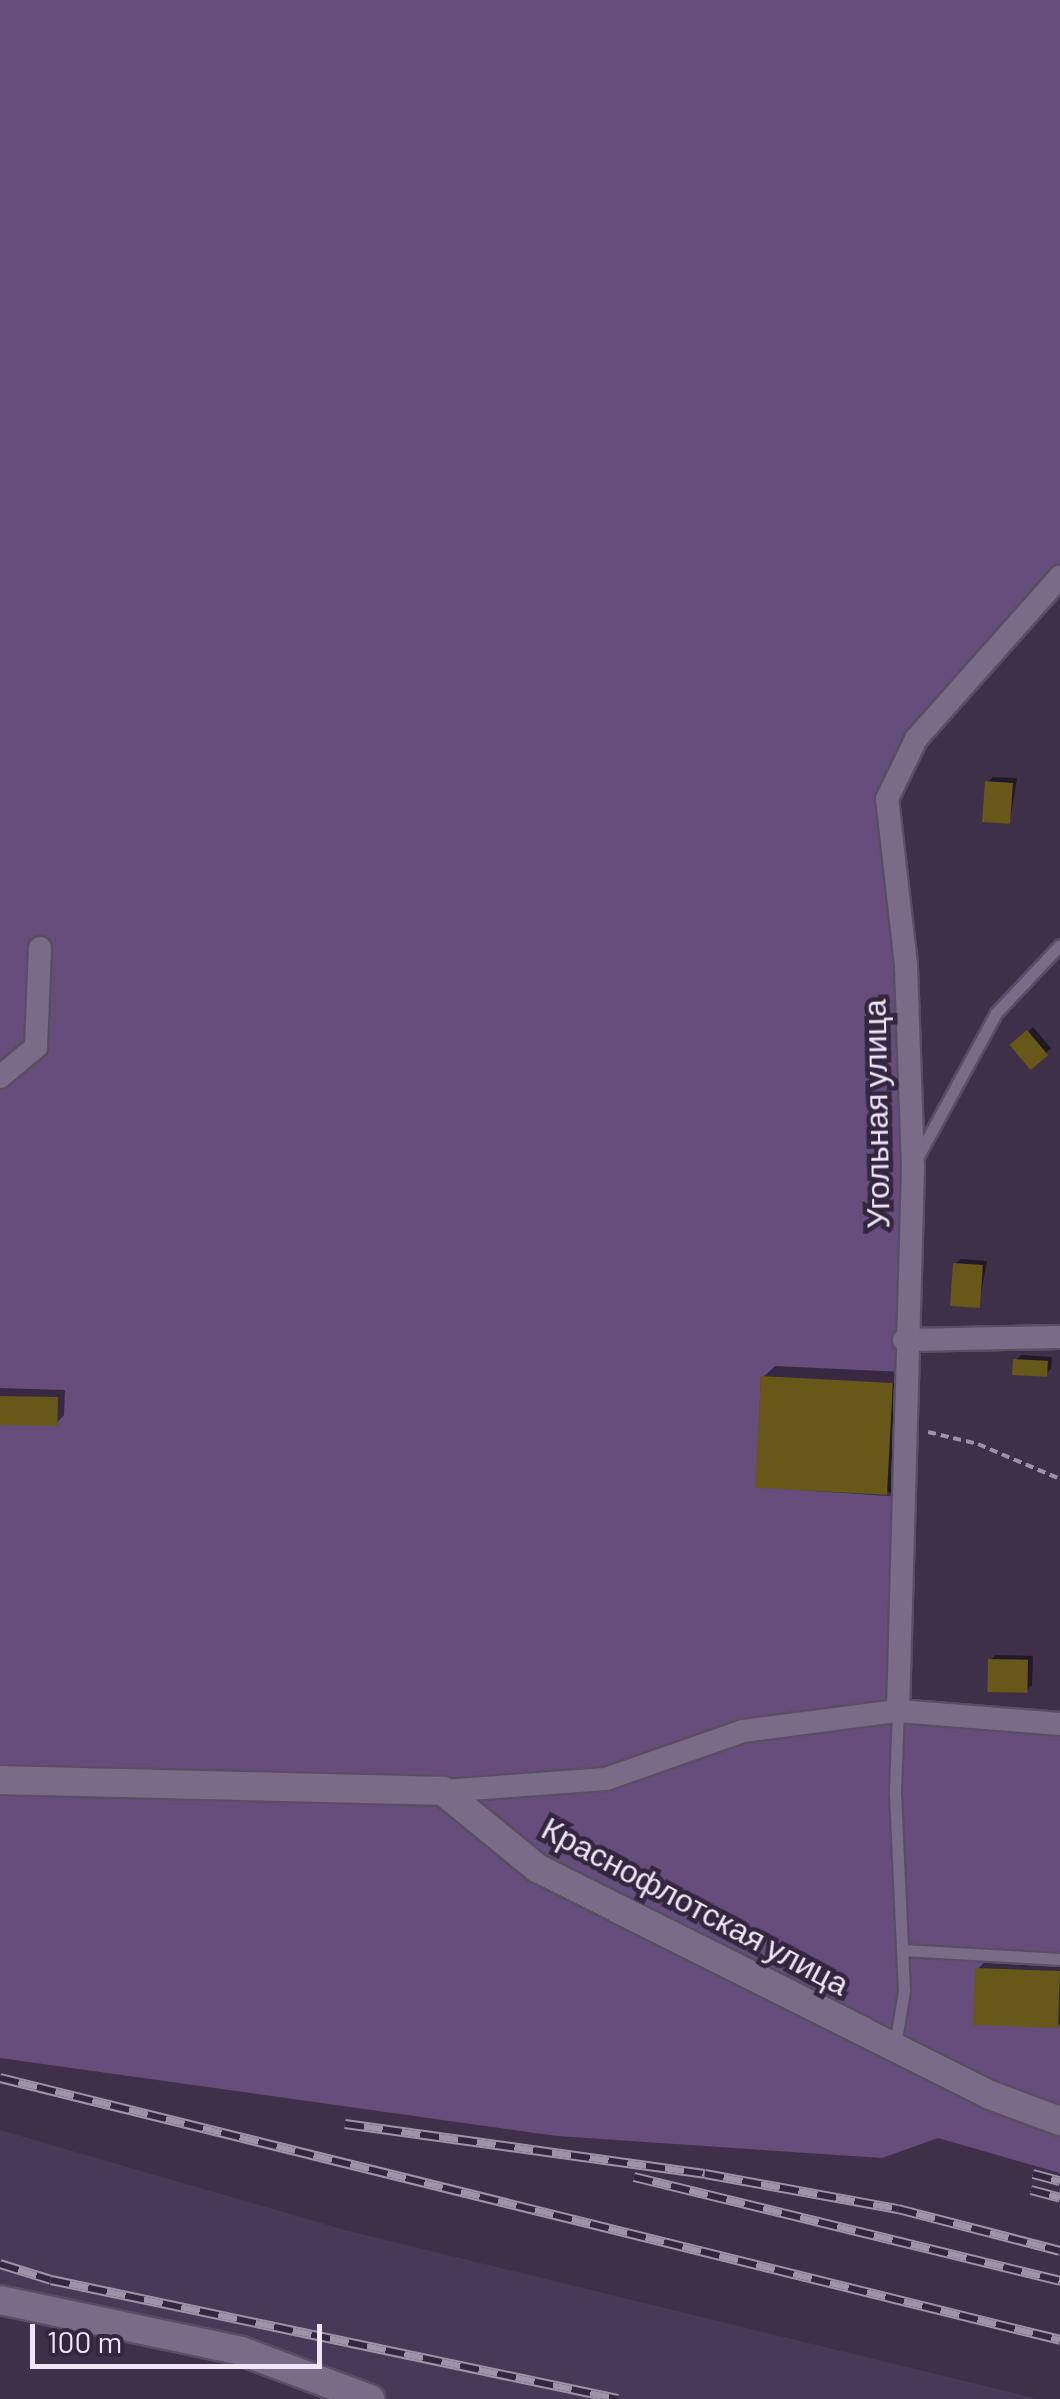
<!DOCTYPE html>
<meta charset="utf-8">
<style>
body{margin:0}
#map{position:relative;width:1060px;height:2399px;overflow:hidden;background:#3e3049;font-family:Barlow,sans-serif}
div>[style]{position:absolute}
[style*='--x']{left:calc(var(--x)*1px);top:calc(var(--y)*1px);width:calc(var(--w)*1px);rotate:calc(var(--a)*1deg)}
.built>*{inset:0;background:#493858}
.green>*{inset:0;background:#674d7c}
.shadow>*{inset:0;background:#0007;transform-origin:0 0}
.building>*{inset:0;background:#675718;transform-origin:0 0}
.path>*{height:4px;margin-top:-2px;transform-origin:0;background:repeating-linear-gradient(90deg,#9d92a6 0 8px,transparent 0 13px)}
.roads{filter:drop-shadow(2px 0 #594e63) drop-shadow(-2px 0 #594e63) drop-shadow(0 2px #594e63) drop-shadow(0 -2px #594e63)}
.service>*{height:11px;margin:-5.5px;padding:0 5.5px;transform-origin:5.5px;border-radius:5.5px;background:#7a6b88}
.minor>*{height:22px;margin:-11px;padding:0 11px;transform-origin:11px;border-radius:11px;background:#7a6b88}
.tertiary>*{height:28px;margin:-14px;padding:0 14px;transform-origin:14px;border-radius:14px;background:#7a6b88}
.secondary>*{height:28px;margin:-14px;padding:0 14px;transform-origin:14px;border-radius:14px;background:#7a6b88}
.rail>*{height:10px;margin-top:-5px;transform-origin:0;background:repeating-linear-gradient(90deg,#34263f 0 19px,#9e94a8 0 38px);box-sizing:border-box;border-block:2px solid #9e94a8}
span{translate:-50% -50%;white-space:nowrap;text-align:center;line-height:1.15;-webkit-text-stroke:9px #34263f;paint-order:stroke}
.street-label{font-size:32px;color:#eee6f6}
.scale{position:absolute;left:30px;top:2324px;width:292px;height:45px;box-sizing:border-box;border:5px solid #eee6f6;border-top:0;padding-left:12px;font-size:30px;line-height:35px;white-space:nowrap;color:#eee6f6;-webkit-text-stroke:8px #34263f;paint-order:stroke}
</style>
<div id="map">
<div class="built">
<div style="clip-path:polygon(0 2130px,345px 2230px,1038px 2399px,385px 2399px,244px 2339px,0 2290px)"></div>
</div>
<div class="green">
<div style="clip-path:polygon(0 0,1060px 0,1060px 577px,917px 739px,887px 799px,906px 965px,903px 1384px,761px 1376px,756px 1487px,902px 1497px,899px 1711px,1060px 1724px,1060px 2173px,938px 2138px,882px 2158px,557px 2136px,0 2058px)"></div>
</div>
<div class="shadow">
<div style="clip-path:polygon(993px 777px,1017px 778px,1010px 821px,987px 782px)"></div>
<div style="left:1033px;top:1027px;width:28px;height:27px;rotate:49deg"></div>
<div style="clip-path:polygon(961px 1259px,987px 1261px,979px 1305px,955px 1264px)"></div>
<div style="clip-path:polygon(1021px 1355px,1052px 1357px,1051px 1369px,1046px 1374px,1016px 1360px)"></div>
<div style="clip-path:polygon(775px 1366px,903px 1372px,902px 1482px,890px 1493px,763px 1377px)"></div>
<div style="clip-path:polygon(0 1388px,65px 1390px,64px 1415px,56px 1424px,0 1422px)"></div>
<div style="clip-path:polygon(996px 1655px,1033px 1656px,1032px 1685px,1027px 1690px,990px 1660px)"></div>
<div style="clip-path:polygon(989px 1957px,1060px 1960px,1060px 2026px,978px 1969px)"></div>
</div>
<div class="building">
<div style="left:985px;top:781px;width:28px;height:41px;rotate:4deg"></div>
<div style="left:1027px;top:1030px;width:33px;height:23px;rotate:50deg"></div>
<div style="left:953px;top:1263px;width:30px;height:43px;rotate:4deg"></div>
<div style="left:1013px;top:1359px;width:35px;height:16px;rotate:3deg"></div>
<div style="left:761px;top:1376px;width:132px;height:112px;rotate:3deg"></div>
<div style="left:0;top:1396px;width:58px;height:29px;rotate:1deg"></div>
<div style="left:988px;top:1659px;width:40px;height:33px;rotate:1deg"></div>
<div style="left:975px;top:1968px;width:85px;height:57px;rotate:2deg"></div>
</div>
<div class="path">
<div style="--x:928;--y:1432;--w:51;--a:13.5"></div>
<div style="--x:978;--y:1444;--w:89;--a:23.1"></div>
</div>
<div class="roads">
<div class="service">
<div style="--x:917;--y:1158;--w:165;--a:-61.4"></div>
<div style="--x:996;--y:1013;--w:93;--a:-46.7"></div>
<div style="--x:903;--y:1950;--w:157;--a:3.3"></div>
<div style="--x:895;--y:2045;--w:55;--a:-80.5"></div>
<div style="--x:904;--y:1991;--w:200;--a:-92.6"></div>
<div style="--x:895;--y:1791;--w:80;--a:-87.9"></div>
</div>
<div class="minor">
<div style="--x:0;--y:1077;--w:47;--a:-39.8"></div>
<div style="--x:36;--y:1047;--w:99;--a:-87.7"></div>
<div style="--x:904;--y:1340;--w:156;--a:-1.1"></div>
<div style="--x:898;--y:1711;--w:544;--a:-88.42"></div>
<div style="--x:913;--y:1167;--w:202;--a:-92"></div>
<div style="--x:906;--y:965;--w:167;--a:-96.5"></div>
<div style="--x:887;--y:799;--w:67;--a:-64.2"></div>
<div style="--x:916;--y:739;--w:217;--a:-48.4"></div>
<div style="--x:443;--y:1791;--w:163;--a:-4.2"></div>
<div style="--x:606;--y:1779;--w:145;--a:-19.3"></div>
<div style="--x:743;--y:1731;--w:156;--a:-7.4"></div>
<div style="--x:898;--y:1711;--w:163;--a:4.6"></div>
</div>
<div class="tertiary">
<div style="--x:0;--y:1780;--w:443;--a:1.4"></div>
<div style="--x:443;--y:1791;--w:122;--a:39.3"></div>
<div style="--x:537;--y:1868;--w:507;--a:26.62"></div>
<div style="--x:990;--y:2095;--w:75;--a:20.4"></div>
</div>
<div class="secondary">
<div style="--x:0;--y:2300;--w:246;--a:11.9"></div>
<div style="--x:241;--y:2351;--w:138;--a:20.4"></div>
</div>
</div>
<div class="rail">
<div style="--x:0;--y:2078;--w:1092;--a:13.88"></div>
<div style="--x:345;--y:2124;--w:363;--a:7.9"></div>
<div style="--x:705;--y:2174;--w:196;--a:10.3"></div>
<div style="--x:898;--y:2209;--w:167;--a:14.5"></div>
<div style="--x:1033;--y:2174;--w:28;--a:15"></div>
<div style="--x:634;--y:2177;--w:439;--a:13.7"></div>
<div style="--x:1031;--y:2190;--w:30;--a:15"></div>
<div style="--x:0;--y:2264;--w:53;--a:17.4"></div>
<div style="--x:51;--y:2280;--w:579;--a:11.85"></div>
</div>
<div class="street-label">
<span style="left:875px;top:1114px;rotate:-91deg">Угольная улица</span>
<span style="left:696px;top:1905px;rotate:28deg">Краснофлотская улица</span>
</div>
<div class="scale">100 m</div>
</div>
